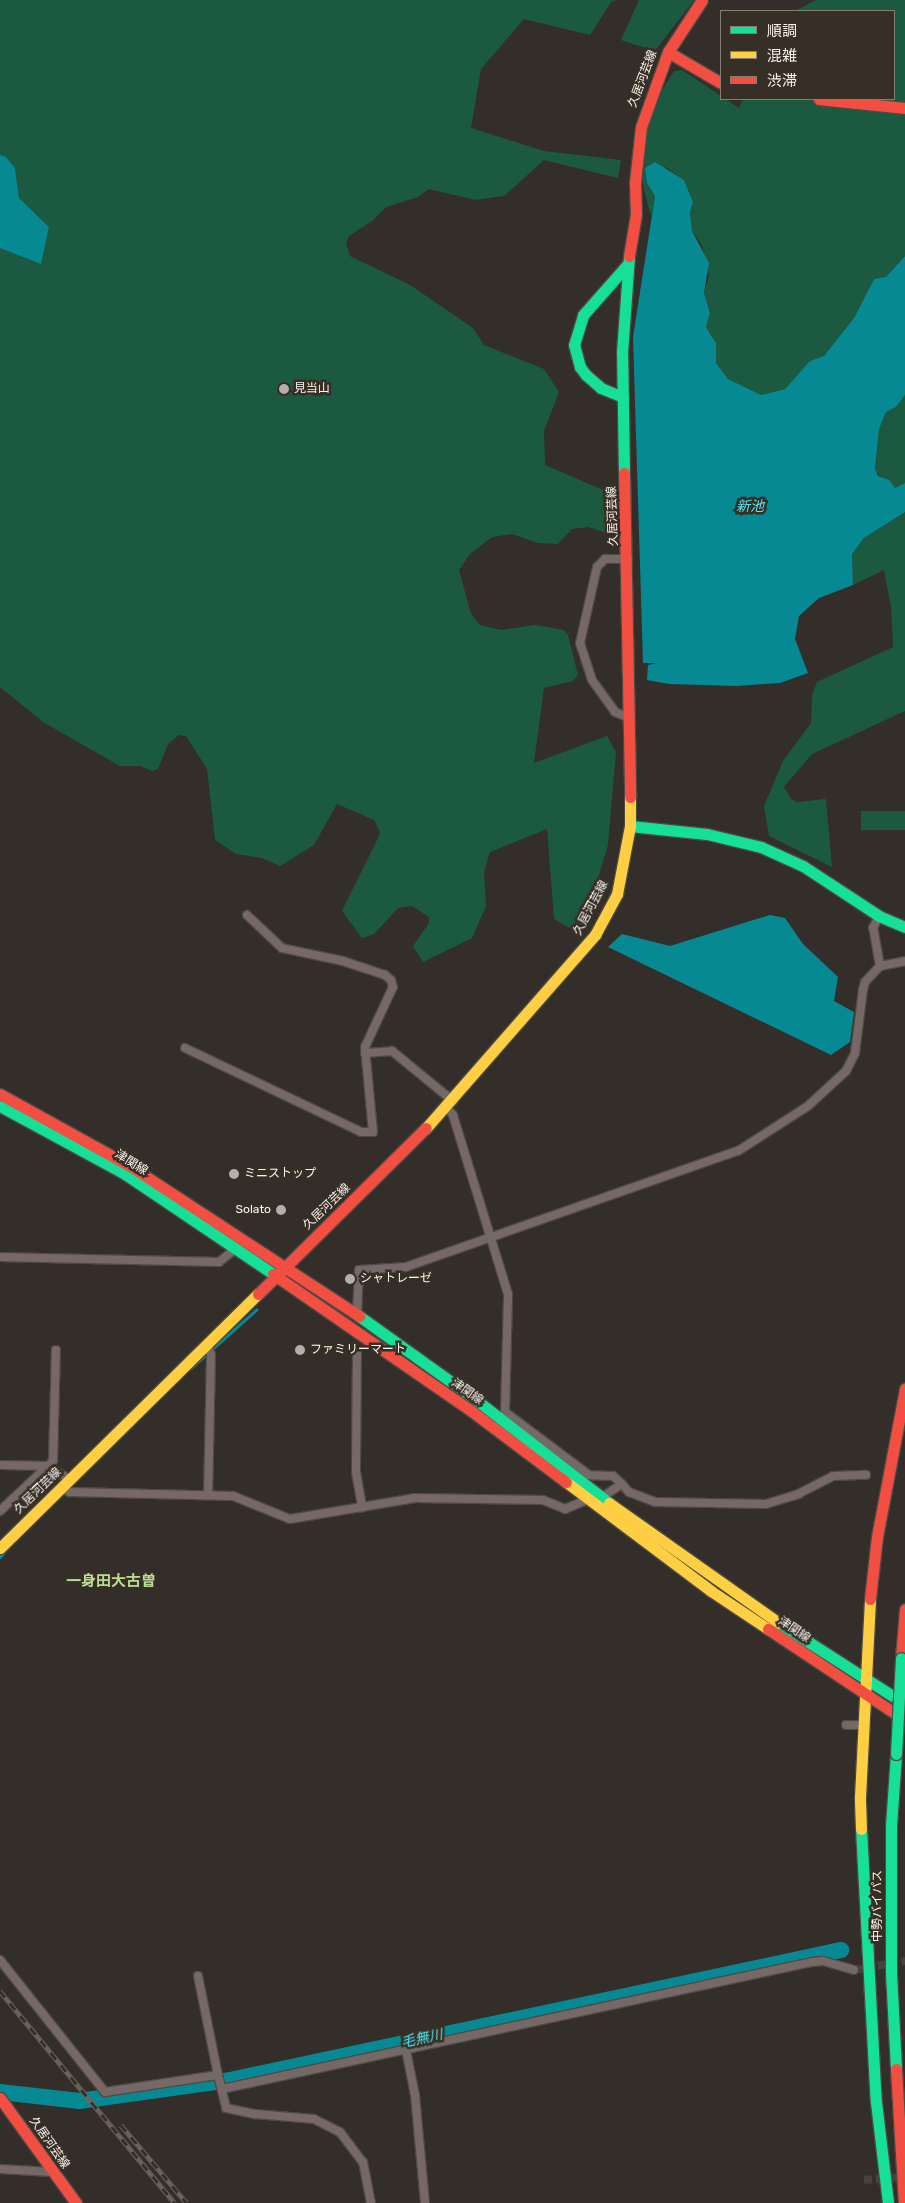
<!DOCTYPE html>
<meta charset="utf-8">
<style>
body{margin:0}
#map{position:relative;width:905px;height:2203px;overflow:hidden;background:#332e29;font-family:Rubik,"Noto Sans JP",sans-serif}
div>[style]{position:absolute}
[style*='--x']{left:calc(var(--x)*1px);top:calc(var(--y)*1px);width:calc(var(--w)*1px);rotate:calc(var(--a)*1deg)}
.green>*{inset:0;background:#1b5a40;transform-origin:0 0}
.water>*{inset:0;background:#078994}
.stream>*{height:2.5px;margin:-1.25px;padding:0 1.25px;transform-origin:1.25px;border-radius:1.25px;background:#078994}
.river>*{height:16px;margin:-8px;padding:0 8px;transform-origin:8px;border-radius:8px;background:#078994}
.street-tunnel>*{height:8px;margin-top:-4px;transform-origin:0;background:repeating-linear-gradient(90deg,#47423d 0 8px,transparent 0 12px)}
.roads{filter:drop-shadow(1px 0 #4e4a45) drop-shadow(-1px 0 #4e4a45) drop-shadow(0 1px #4e4a45) drop-shadow(0 -1px #4e4a45)}
.street>*{height:8px;margin:-4px;padding:0 4px;transform-origin:4px;border-radius:4px;background:#766867}
.fast>*{height:11px;margin:-5.5px;padding:0 5.5px;transform-origin:5.5px;border-radius:5.5px;background:#16e098}
.slow>*{height:11px;margin:-5.5px;padding:0 5.5px;transform-origin:5.5px;border-radius:5.5px;background:#ffcf43}
.jam>*{height:11px;margin:-5.5px;padding:0 5.5px;transform-origin:5.5px;border-radius:5.5px;background:#f24e42}
.rail>*{height:4.5px;margin-top:-2.25px;transform-origin:0;background:repeating-linear-gradient(90deg,#372f25 0 8px,#6b6360 0 16px);box-sizing:border-box;border-block:1px solid #6b6360}
.bridges{filter:drop-shadow(1px 0 #4e4a45) drop-shadow(-1px 0 #4e4a45) drop-shadow(0 1px #4e4a45) drop-shadow(0 -1px #4e4a45)}
.fast-bridge>*{height:11px;margin:-5.5px;padding:0 5.5px;transform-origin:5.5px;border-radius:5.5px;background:#16e098}
.dots>*{width:14px;height:14px;translate:-50% -50%;box-sizing:border-box;border:2px solid #372f25;border-radius:50%}
span{translate:-50% -50%;white-space:nowrap;text-align:center;line-height:1.15;-webkit-text-stroke:5px #372f25;paint-order:stroke}
.street-label{font-size:12px;color:#f9f4ee}
.poi-label{font-size:12px;color:#f9f4ee}
.left{translate:0 -50%;text-align:left}
.right{translate:-100% -50%;text-align:right}
.water-label{font-size:14px;color:#50e8f8;font-style:italic}
.quarter-label{font-size:15px;color:#b9db95;font-weight:700}
.legend{position:absolute;left:720px;top:10px;width:175px;height:90px;box-sizing:border-box;background:#372f25;border:1px solid #857e75;margin:0;padding:6px 9px;list-style:none;font-size:15px;color:#f9f4ee}
.legend li{display:flex;align-items:center;gap:10px;height:25px}
.legend b{width:25px;border:1px solid #857e75}
</style>
<div id="map">
<div class="green">
<div style="clip-path:polygon(0 0,617px 0,611px 2px,590px 35px,524px 19px,481px 69px,471px 128px,544px 151px,621px 160px,618px 178px,544px 160px,504px 196px,475px 200px,429px 189px,418px 197px,386px 207px,372px 221px,349px 236px,346px 243px,350px 256px,410px 285px,473px 328px,484px 345px,544px 369px,559px 392px,544px 431px,545px 465px,603px 490px,610px 501px,612px 529px,607px 533px,588px 527px,572px 529px,558px 544px,538px 543px,512px 534px,492px 537px,470px 554px,459px 570px,471px 614px,480px 625px,501px 630px,535px 625px,564px 630px,568px 635px,578px 675px,573px 681px,544px 688px,534px 763px,607px 736px,616px 752px,608px 845px,584px 925px,571px 929px,554px 919px,547px 829px,490px 852px,484px 872px,486px 906px,472px 938px,423px 962px,413px 946px,429px 923px,429px 917px,412px 906px,398px 908px,374px 934px,362px 938px,342px 911px,378px 838px,380px 832px,374px 820px,337px 804px,314px 845px,280px 866px,262px 858px,236px 854px,215px 840px,207px 769px,186px 736px,179px 735px,168px 744px,158px 769px,152px 771px,140px 766px,120px 766px,43px 722px,0 687px,0 248px,41px 263px,49px 227px,19px 198px,15px 168px,6px 157px,0 155px)"></div>
<div style="clip-path:polygon(639px 0,694px 0,655px 51px,621px 40px)"></div>
<div style="clip-path:polygon(816px 0,905px 0,905px 256px,886px 277px,874px 279px,854px 318px,824px 356px,810px 362px,785px 389px,761px 395px,728px 379px,716px 363px,716px 343px,706px 327px,710px 313px,704px 293px,709px 276px,702px 245px,692px 231px,690px 212px,693px 202px,684px 180px,665px 167px,647px 183px,655px 196px,652px 214px,650px 213px,642px 182px,643px 137px,654px 103px,674px 71px,682px 70px,739px 108px,743px 99px,894px 99px,894px 11px,795px 11px)"></div>
<div style="clip-path:polygon(905px 395px,905px 483px,895px 488px,875px 472px,879px 429px,886px 412px,896px 407px)"></div>
<div style="clip-path:polygon(905px 512px,905px 711px,812px 754px,784px 787px,791px 799px,797px 802px,826px 799px,832px 867px,769px 836px,764px 806px,783px 761px,811px 723px,812px 695px,817px 682px,893px 647px,891px 607px,884px 570px,853px 585px,852px 554px,864px 538px)"></div>
<div style="left:905px;top:811px;width:19px;height:44px;rotate:90deg"></div>
</div>
<div class="water">
<div style="clip-path:polygon(0 155px,6px 157px,15px 168px,19px 198px,49px 227px,41px 264px,0 248px)"></div>
<div style="clip-path:polygon(655px 162px,684px 180px,693px 202px,690px 212px,692px 231px,709px 263px,704px 293px,710px 313px,706px 327px,716px 343px,716px 363px,728px 379px,761px 395px,785px 389px,810px 361px,824px 356px,854px 318px,874px 279px,886px 277px,905px 256px,905px 395px,896px 407px,886px 412px,879px 429px,875px 469px,878px 476px,889px 480px,895px 488px,905px 483px,905px 512px,864px 538px,852px 554px,853px 585px,819px 598px,799px 616px,795px 639px,808px 673px,780px 683px,737px 686px,669px 684px,647px 680px,648px 665px,657px 663px,643px 663px,633px 337px,655px 196px,647px 183px,645px 168px)"></div>
<div style="clip-path:polygon(770px 915px,785px 918px,803px 944px,838px 977px,834px 1001px,854px 1012px,850px 1042px,831px 1055px,608px 947px,622px 934px,670px 946px)"></div>
</div>
<div class="stream">
<div style="--x:190;--y:1369;--w:89;--a:-41.8"></div>
<div style="--x:0;--y:1557;--w:6;--a:-51"></div>
</div>
<div class="river">
<div style="--x:0;--y:2092;--w:80;--a:6.5"></div>
<div style="--x:79;--y:2101;--w:152;--a:-7.9"></div>
<div style="--x:230;--y:2080;--w:625;--a:-12.01"></div>
</div>
<div class="street-tunnel">
<div style="--x:854;--y:1970;--w:52;--a:-10"></div>
<div style="--x:864;--y:2180;--w:41;--a:-4.2"></div>
</div>
<div class="roads">
<div class="street">
<div style="--x:628;--y:559;--w:23;--a:180"></div>
<div style="--x:605;--y:559;--w:11;--a:135"></div>
<div style="--x:597;--y:567;--w:78;--a:102.6"></div>
<div style="--x:580;--y:643;--w:39;--a:72"></div>
<div style="--x:592;--y:680;--w:39;--a:54"></div>
<div style="--x:615;--y:712;--w:16;--a:22"></div>
<div style="--x:880;--y:966;--w:25;--a:-11"></div>
<div style="--x:185;--y:1048;--w:195;--a:25.5"></div>
<div style="--x:361;--y:1132;--w:12;--a:0"></div>
<div style="--x:373;--y:1132;--w:85;--a:-95.4"></div>
<div style="--x:365;--y:1047;--w:66;--a:-65"></div>
<div style="--x:393;--y:987;--w:7;--a:-106"></div>
<div style="--x:391;--y:980;--w:8;--a:-140"></div>
<div style="--x:385;--y:975;--w:44;--a:-161.6"></div>
<div style="--x:343;--y:961;--w:62;--a:-168"></div>
<div style="--x:282;--y:948;--w:48;--a:-136.7"></div>
<div style="--x:365;--y:1053;--w:27;--a:-4"></div>
<div style="--x:392;--y:1051;--w:79;--a:39.3"></div>
<div style="--x:0;--y:1257;--w:219;--a:1.3"></div>
<div style="--x:219;--y:1262;--w:21;--a:-39"></div>
<div style="--x:357;--y:1315;--w:45;--a:-87.5"></div>
<div style="--x:359;--y:1270;--w:47;--a:-3.7"></div>
<div style="--x:406;--y:1267;--w:352;--a:-19.3"></div>
<div style="--x:738;--y:1151;--w:83;--a:-32.7"></div>
<div style="--x:808;--y:1106;--w:52;--a:-42.6"></div>
<div style="--x:846;--y:1071;--w:20;--a:-63"></div>
<div style="--x:855;--y:1053;--w:64;--a:-82.8"></div>
<div style="--x:863;--y:990;--w:8;--a:-76"></div>
<div style="--x:865;--y:982;--w:22;--a:-47"></div>
<div style="--x:880;--y:966;--w:39;--a:-100"></div>
<div style="--x:873;--y:928;--w:13;--a:-63"></div>
<div style="--x:207;--y:1344;--w:12;--a:70"></div>
<div style="--x:211;--y:1355;--w:140;--a:91.2"></div>
<div style="--x:357;--y:1352;--w:120;--a:90.5"></div>
<div style="--x:356;--y:1472;--w:36;--a:80"></div>
<div style="--x:0;--y:1465;--w:48;--a:1.2"></div>
<div style="--x:48;--y:1466;--w:26;--a:32"></div>
<div style="--x:622;--y:1484;--w:11;--a:49"></div>
<div style="--x:629;--y:1492;--w:28;--a:21"></div>
<div style="--x:655;--y:1502;--w:111;--a:1"></div>
<div style="--x:766;--y:1504;--w:34;--a:-17"></div>
<div style="--x:798;--y:1494;--w:39;--a:-27"></div>
<div style="--x:833;--y:1476;--w:33;--a:-2"></div>
<div style="--x:62;--y:1488;--w:9;--a:27"></div>
<div style="--x:70;--y:1492;--w:163;--a:1.4"></div>
<div style="--x:233;--y:1496;--w:61;--a:22"></div>
<div style="--x:290;--y:1519;--w:127;--a:-9.5"></div>
<div style="--x:415;--y:1498;--w:128;--a:0.9"></div>
<div style="--x:543;--y:1500;--w:24;--a:22"></div>
<div style="--x:565;--y:1509;--w:23;--a:-23"></div>
<div style="--x:586;--y:1500;--w:15;--a:-8"></div>
<div style="--x:601;--y:1498;--w:25;--a:-34"></div>
<div style="--x:622;--y:1484;--w:12;--a:-138"></div>
<div style="--x:613;--y:1476;--w:24;--a:-178"></div>
<div style="--x:589;--y:1475;--w:105;--a:-143.1"></div>
<div style="--x:505;--y:1412;--w:118;--a:-88.5"></div>
<div style="--x:508;--y:1294;--w:187;--a:-107.1"></div>
<div style="--x:453;--y:1115;--w:9;--a:-131"></div>
<div style="--x:0;--y:1511;--w:73;--a:-43.3"></div>
<div style="--x:53;--y:1461;--w:111;--a:-88.5"></div>
<div style="--x:846;--y:1725;--w:17;--a:0"></div>
<div style="--x:0;--y:1960;--w:169;--a:51.5"></div>
<div style="--x:105;--y:2092;--w:114;--a:-8.6"></div>
<div style="--x:218;--y:2075;--w:34;--a:76"></div>
<div style="--x:226;--y:2108;--w:30;--a:12"></div>
<div style="--x:255;--y:2114;--w:59;--a:4.8"></div>
<div style="--x:314;--y:2119;--w:29;--a:27"></div>
<div style="--x:340;--y:2132;--w:38;--a:53"></div>
<div style="--x:363;--y:2162;--w:42;--a:79"></div>
<div style="--x:198;--y:1976;--w:101;--a:78.6"></div>
<div style="--x:406;--y:2050;--w:46;--a:78.7"></div>
<div style="--x:415;--y:2095;--w:108;--a:84.7"></div>
<div style="--x:222;--y:2089;--w:604;--a:-12.15"></div>
<div style="--x:812;--y:1962;--w:11;--a:-5"></div>
<div style="--x:823;--y:1961;--w:32;--a:16"></div>
<div style="--x:0;--y:2169;--w:52;--a:3.3"></div>
</div>
<div class="fast">
<div style="--x:623;--y:397;--w:24;--a:-158"></div>
<div style="--x:601;--y:388;--w:20;--a:-139"></div>
<div style="--x:586;--y:375;--w:10;--a:-127"></div>
<div style="--x:580;--y:367;--w:23;--a:-105"></div>
<div style="--x:574;--y:345;--w:31;--a:-73"></div>
<div style="--x:583;--y:315;--w:68;--a:-48.6"></div>
<div style="--x:624;--y:473;--w:121;--a:-90.9"></div>
<div style="--x:622;--y:352;--w:96;--a:-85.8"></div>
<div style="--x:630;--y:826;--w:77;--a:5.9"></div>
<div style="--x:707;--y:834;--w:56;--a:13.5"></div>
<div style="--x:761;--y:847;--w:46;--a:24.3"></div>
<div style="--x:803;--y:866;--w:91;--a:33.3"></div>
<div style="--x:879;--y:916;--w:28;--a:23"></div>
<div style="--x:0;--y:1106;--w:142;--a:28.5"></div>
<div style="--x:125;--y:1174;--w:179;--a:34"></div>
<div style="--x:359;--y:1316;--w:143;--a:35.6"></div>
<div style="--x:475;--y:1399;--w:170;--a:37.8"></div>
<div style="--x:779;--y:1623;--w:150;--a:32.7"></div>
<div style="--x:896;--y:1754;--w:71;--a:94"></div>
<div style="--x:891;--y:1825;--w:148;--a:90"></div>
<div style="--x:891;--y:1973;--w:96;--a:87"></div>
<div style="--x:861;--y:1829;--w:273;--a:86.9"></div>
<div style="--x:876;--y:2102;--w:102;--a:83.2"></div>
</div>
<div class="slow">
<div style="--x:426;--y:1128;--w:257;--a:-48.8"></div>
<div style="--x:595;--y:935;--w:47;--a:-61.8"></div>
<div style="--x:617;--y:894;--w:69;--a:-79.2"></div>
<div style="--x:630;--y:826;--w:29;--a:-90"></div>
<div style="--x:566;--y:1482;--w:181;--a:36.9"></div>
<div style="--x:711;--y:1591;--w:69;--a:33.7"></div>
<div style="--x:609;--y:1503;--w:208;--a:35.2"></div>
<div style="--x:0;--y:1548;--w:362;--a:-44.6"></div>
<div style="--x:861;--y:1829;--w:32;--a:-92"></div>
<div style="--x:860;--y:1797;--w:198;--a:-87.1"></div>
</div>
<div class="jam">
<div style="--x:668;--y:52;--w:61;--a:30.3"></div>
<div style="--x:819;--y:99;--w:86;--a:6"></div>
<div style="--x:629;--y:256;--w:43;--a:-80.5"></div>
<div style="--x:636;--y:214;--w:32;--a:-92"></div>
<div style="--x:635;--y:182;--w:55;--a:-83.8"></div>
<div style="--x:641;--y:127;--w:80;--a:-70.2"></div>
<div style="--x:668;--y:52;--w:62;--a:-56.8"></div>
<div style="--x:624;--y:473;--w:324;--a:88.9"></div>
<div style="--x:0;--y:1094;--w:149;--a:29"></div>
<div style="--x:130;--y:1166;--w:274;--a:33.2"></div>
<div style="--x:273;--y:1274;--w:239;--a:34.6"></div>
<div style="--x:470;--y:1410;--w:120;--a:36.9"></div>
<div style="--x:258;--y:1294;--w:236;--a:-44.7"></div>
<div style="--x:870;--y:1599;--w:62;--a:-83.6"></div>
<div style="--x:877;--y:1537;--w:151;--a:-79.3"></div>
<div style="--x:768;--y:1629;--w:164;--a:33.6"></div>
<div style="--x:901;--y:1658;--w:49;--a:-85.3"></div>
<div style="--x:896;--y:2069;--w:134;--a:86.6"></div>
<div style="--x:0;--y:2098;--w:130;--a:54.1"></div>
</div>
</div>
<div class="rail">
<div style="--x:0;--y:1991;--w:275;--a:50.5"></div>
<div style="--x:121;--y:2125;--w:102;--a:49.8"></div>
</div>
<div class="bridges">
<div class="fast-bridge">
<div style="--x:896;--y:1754;--w:96;--a:-87"></div>
</div>
</div>
<div class="dots">
<div style="left:284px;top:389px;background:#b4afa9"></div>
<div style="left:234px;top:1174px;background:#b4afa9"></div>
<div style="left:281px;top:1210px;background:#b4afa9"></div>
<div style="left:350px;top:1279px;background:#b4afa9"></div>
<div style="left:300px;top:1350px;background:#b4afa9"></div>
</div>
<div class="street-label">
<span style="left:643px;top:79px;rotate:-69deg">久居河芸線</span>
<span style="left:613px;top:516px;rotate:-92deg">久居河芸線</span>
<span style="left:591px;top:908px;rotate:-62deg">久居河芸線</span>
<span style="left:131px;top:1163px;rotate:32deg">津関線</span>
<span style="left:327px;top:1207px;rotate:-44deg">久居河芸線</span>
<span style="left:467px;top:1392px;rotate:35deg">津関線</span>
<span style="left:38px;top:1491px;rotate:-44deg">久居河芸線</span>
<span style="left:794px;top:1630px;rotate:34deg">津関線</span>
<span style="left:878px;top:1906px;rotate:-90deg">中勢バイパス</span>
<span style="left:49px;top:2143px;rotate:55deg">久居河芸線</span>
</div>
<div class="poi-label">
<span class="left" style="left:294px;top:389px">見当山</span>
<span class="left" style="left:244px;top:1174px">ミニストップ</span>
<span class="right" style="left:271px;top:1210px">Solato</span>
<span class="left" style="left:360px;top:1279px">シャトレーゼ</span>
<span class="left" style="left:310px;top:1350px">ファミリーマート</span>
</div>
<div class="water-label">
<span style="left:750px;top:507px">新池</span>
<span style="left:422px;top:2039px;rotate:-12deg">毛無川</span>
</div>
<div class="quarter-label">
<span style="left:111px;top:1582px">一身田大古曽</span>
</div>
<ul class="legend">
<li><b style="height:6px;background:#16e098"></b>順調</li>
<li><b style="height:6px;background:#ffcf43"></b>混雑</li>
<li><b style="height:6px;background:#f24e42"></b>渋滞</li>
</ul>
</div>
